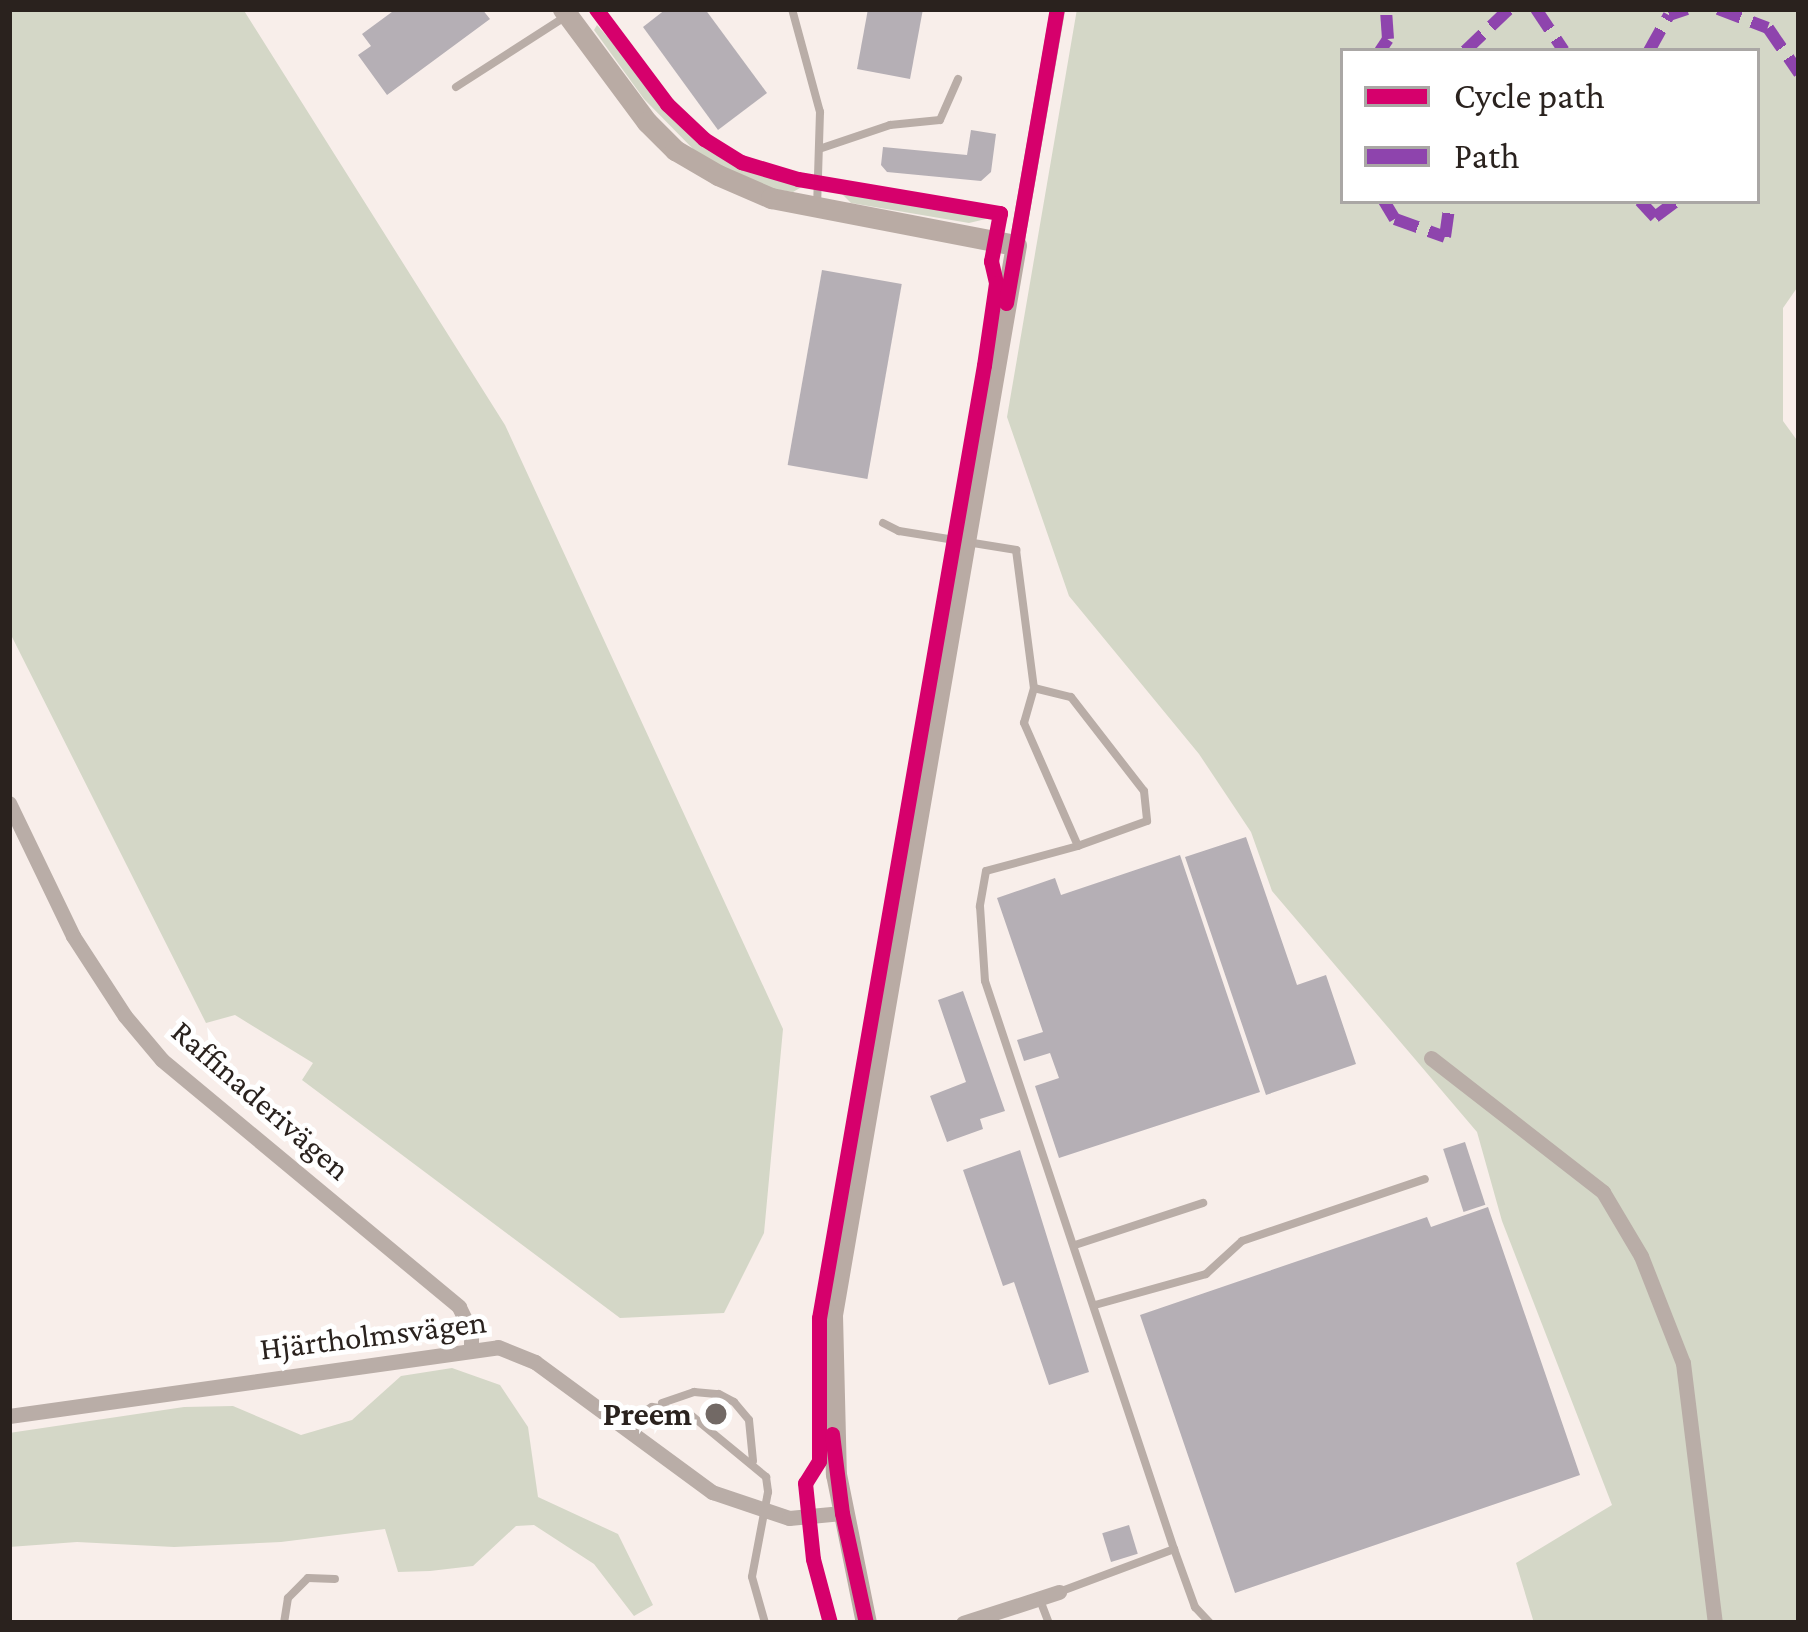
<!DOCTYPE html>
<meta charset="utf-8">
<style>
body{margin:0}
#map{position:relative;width:1808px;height:1632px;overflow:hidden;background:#f8eeea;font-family:"Crimson Pro",serif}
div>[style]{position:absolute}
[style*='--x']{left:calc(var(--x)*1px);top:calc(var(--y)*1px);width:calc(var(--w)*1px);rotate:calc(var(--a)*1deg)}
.green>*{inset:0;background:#d4d7c7}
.building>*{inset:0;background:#b5afb5;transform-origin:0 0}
.lane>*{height:8px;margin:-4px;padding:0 4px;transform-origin:4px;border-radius:4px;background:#b9ada7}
.street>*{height:15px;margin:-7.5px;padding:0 7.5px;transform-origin:7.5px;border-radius:7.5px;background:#b9ada7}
.secondary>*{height:21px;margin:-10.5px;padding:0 10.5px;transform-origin:10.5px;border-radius:10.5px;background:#b9aba4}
.quiet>*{height:12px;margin-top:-6px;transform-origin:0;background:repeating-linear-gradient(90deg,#8e44ad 0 24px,transparent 0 36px)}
.cycleway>*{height:15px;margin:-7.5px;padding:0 7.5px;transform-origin:7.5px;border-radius:7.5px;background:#d6006c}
.dots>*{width:33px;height:33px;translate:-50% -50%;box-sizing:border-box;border:6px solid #fff;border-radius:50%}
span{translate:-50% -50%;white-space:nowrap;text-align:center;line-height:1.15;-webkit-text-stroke:10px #fff;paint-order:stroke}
.street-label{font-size:33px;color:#2a221e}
.poi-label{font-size:33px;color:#2a221e;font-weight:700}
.right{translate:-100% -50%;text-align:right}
.frame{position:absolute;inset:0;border:12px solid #2a221e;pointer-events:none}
.legend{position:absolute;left:1340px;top:48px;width:420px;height:156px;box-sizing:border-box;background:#fff;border:3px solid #aaa7a5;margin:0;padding:15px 21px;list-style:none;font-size:36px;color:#2a221e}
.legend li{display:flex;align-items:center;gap:24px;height:60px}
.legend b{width:60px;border:3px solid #aaa7a5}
</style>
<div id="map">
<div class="green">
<div style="clip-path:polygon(9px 9px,243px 9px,505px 425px,783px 1029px,764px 1233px,724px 1313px,620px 1318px,302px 1080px,313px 1063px,235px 1015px,206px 1023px,9px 631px)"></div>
<div style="clip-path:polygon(evenodd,1077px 9px,1799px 9px,1799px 285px,1783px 308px,1783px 421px,1799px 443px,1799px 1623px,1534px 1623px,1516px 1563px,1612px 1505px,1502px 1221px,1477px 1132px,1272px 891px,1251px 832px,1199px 754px,1069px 596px,1007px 417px,1077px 9px,1343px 51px,1757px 51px,1757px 201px,1343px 201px,1343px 51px)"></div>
<div style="clip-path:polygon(597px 25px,700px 142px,745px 168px,805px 185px,793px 192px,773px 189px,734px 175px,696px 152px,644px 99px,594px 30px)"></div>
<div style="clip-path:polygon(837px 189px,986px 215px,990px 218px,969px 223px,851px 203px)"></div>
<div style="clip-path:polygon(452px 1368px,500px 1385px,528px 1427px,538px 1497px,618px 1534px,653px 1605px,634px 1616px,594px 1564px,534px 1525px,516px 1526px,473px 1566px,430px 1571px,398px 1572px,385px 1529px,281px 1542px,174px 1547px,77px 1542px,9px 1547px,9px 1433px,184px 1407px,233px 1406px,301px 1435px,352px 1420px,401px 1376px)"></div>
</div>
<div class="building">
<div style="clip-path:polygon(396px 9px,482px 9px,490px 19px,387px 95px,358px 55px,371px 46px,362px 34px)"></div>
<div style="clip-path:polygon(666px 9px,705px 9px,767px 93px,718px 130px,643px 27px)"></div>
<div style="clip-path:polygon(868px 9px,923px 9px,910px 79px,857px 69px)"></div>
<div style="clip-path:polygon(971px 130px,996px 134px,991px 172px,981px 181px,887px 172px,881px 165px,883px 147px,967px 155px)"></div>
<div style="left:822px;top:270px;width:81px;height:198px;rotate:10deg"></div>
<div style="clip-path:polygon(1246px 837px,1297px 985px,1326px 975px,1356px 1064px,1266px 1095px,1185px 857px)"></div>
<div style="clip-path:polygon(1180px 855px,1260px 1092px,1059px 1158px,1035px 1086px,1059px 1078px,1050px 1053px,1024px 1061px,1017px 1040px,1043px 1032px,997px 898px,1055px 878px,1061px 895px)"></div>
<div style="clip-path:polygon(963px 991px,1005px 1111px,980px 1119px,983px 1129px,947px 1142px,930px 1096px,966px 1082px,938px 1000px)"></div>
<div style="left:1465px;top:1142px;width:66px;height:23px;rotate:72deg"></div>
<div style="clip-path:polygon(1020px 1150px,1089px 1372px,1049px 1385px,1014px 1282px,1003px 1286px,963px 1170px)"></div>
<div style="clip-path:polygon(1488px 1207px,1580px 1475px,1235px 1593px,1140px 1315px,1427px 1217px,1431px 1227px)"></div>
<div style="left:1129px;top:1525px;width:30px;height:28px;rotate:73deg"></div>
</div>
<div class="lane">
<div style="--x:792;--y:9;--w:107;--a:74.8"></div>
<div style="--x:820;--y:112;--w:93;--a:91.8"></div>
<div style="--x:456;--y:87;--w:131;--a:-32.8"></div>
<div style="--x:822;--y:148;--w:72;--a:-18.7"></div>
<div style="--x:890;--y:125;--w:50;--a:-5.7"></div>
<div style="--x:940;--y:120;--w:45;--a:-66.3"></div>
<div style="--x:883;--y:523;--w:18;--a:27"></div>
<div style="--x:899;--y:531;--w:119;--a:9.2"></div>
<div style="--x:1016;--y:550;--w:139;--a:82.6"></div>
<div style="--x:1034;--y:688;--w:36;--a:106"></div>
<div style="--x:1024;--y:723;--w:134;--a:66.3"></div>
<div style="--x:1078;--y:846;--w:95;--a:164.8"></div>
<div style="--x:986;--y:871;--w:36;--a:100"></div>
<div style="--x:980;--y:906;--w:75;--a:86.2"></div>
<div style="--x:985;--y:981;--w:599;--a:71.6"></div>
<div style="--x:1174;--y:1549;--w:62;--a:70.1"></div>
<div style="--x:1195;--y:1607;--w:22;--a:47"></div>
<div style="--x:1034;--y:688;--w:38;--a:14"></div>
<div style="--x:1071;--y:697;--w:119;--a:52.2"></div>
<div style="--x:1144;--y:791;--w:30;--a:84"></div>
<div style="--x:1147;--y:821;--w:73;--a:160.1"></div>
<div style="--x:1075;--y:1245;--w:135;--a:-18.2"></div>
<div style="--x:1095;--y:1305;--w:115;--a:-15.6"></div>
<div style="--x:1206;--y:1274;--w:49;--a:-42.5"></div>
<div style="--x:1242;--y:1241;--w:193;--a:-18.7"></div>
<div style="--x:662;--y:1403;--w:34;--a:-19"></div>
<div style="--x:694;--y:1392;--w:25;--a:5"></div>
<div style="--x:719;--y:1394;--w:17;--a:28"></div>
<div style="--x:734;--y:1402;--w:23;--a:50"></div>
<div style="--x:749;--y:1420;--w:41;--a:84.4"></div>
<div style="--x:623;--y:1425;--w:34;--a:-32"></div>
<div style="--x:652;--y:1407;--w:34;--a:7"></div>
<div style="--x:686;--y:1411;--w:104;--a:39.5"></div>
<div style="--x:766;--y:1477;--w:15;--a:82"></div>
<div style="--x:768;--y:1492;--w:86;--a:100.7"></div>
<div style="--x:752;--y:1577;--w:48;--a:74.2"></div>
<div style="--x:1059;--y:1592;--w:123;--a:-20.5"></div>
<div style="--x:1040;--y:1600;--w:25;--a:69"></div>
<div style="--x:284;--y:1623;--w:25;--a:-81"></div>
<div style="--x:288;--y:1598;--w:28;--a:-45"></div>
<div style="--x:308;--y:1578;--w:27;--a:2"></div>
</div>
<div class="street">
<div style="--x:1016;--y:245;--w:240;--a:-80.1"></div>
<div style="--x:9;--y:803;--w:148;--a:64.3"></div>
<div style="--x:73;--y:936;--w:95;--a:57"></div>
<div style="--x:125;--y:1016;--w:57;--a:49.9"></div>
<div style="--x:162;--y:1060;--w:386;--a:39.7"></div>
<div style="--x:459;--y:1307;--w:28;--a:64"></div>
<div style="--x:471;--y:1332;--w:16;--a:90"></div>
<div style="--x:1431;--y:1058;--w:218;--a:37.9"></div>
<div style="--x:1603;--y:1192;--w:74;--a:59.3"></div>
<div style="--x:1641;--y:1256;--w:115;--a:68.6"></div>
<div style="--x:1683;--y:1363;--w:262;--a:83"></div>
<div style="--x:9;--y:1416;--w:494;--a:-8"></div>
<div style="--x:498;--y:1347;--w:40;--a:22"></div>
<div style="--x:535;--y:1362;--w:220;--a:36.3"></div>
<div style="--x:712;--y:1492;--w:81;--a:18.7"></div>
<div style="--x:789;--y:1518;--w:53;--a:-5.4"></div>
<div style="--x:963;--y:1623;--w:101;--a:-17.9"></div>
</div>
<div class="secondary">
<div style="--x:563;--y:9;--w:141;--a:53.4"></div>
<div style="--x:647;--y:122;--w:40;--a:45"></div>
<div style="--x:675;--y:150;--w:50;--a:30.2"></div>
<div style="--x:718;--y:175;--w:58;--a:23.5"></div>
<div style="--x:771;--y:198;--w:249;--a:10.9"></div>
<div style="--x:1016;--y:245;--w:1086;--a:99.76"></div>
<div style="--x:832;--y:1315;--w:159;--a:88.6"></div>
<div style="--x:836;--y:1474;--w:152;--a:78.6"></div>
</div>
<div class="quiet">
<div style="--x:1536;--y:9;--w:50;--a:56.3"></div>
<div style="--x:1718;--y:9;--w:53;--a:20.8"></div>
<div style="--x:1768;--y:28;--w:55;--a:55.4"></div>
<div style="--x:1380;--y:51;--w:14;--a:-56"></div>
<div style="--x:1388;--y:39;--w:30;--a:-94"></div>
<div style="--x:1465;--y:51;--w:61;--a:-43.7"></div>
<div style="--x:1649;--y:51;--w:41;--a:-60.9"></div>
<div style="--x:1669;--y:15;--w:19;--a:-18"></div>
<div style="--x:1384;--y:201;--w:21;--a:59"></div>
<div style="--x:1395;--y:219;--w:53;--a:19.8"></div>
<div style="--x:1445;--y:237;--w:36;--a:-82"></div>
<div style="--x:1640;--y:201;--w:22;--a:47"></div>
<div style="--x:1655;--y:217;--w:26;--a:-37"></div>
</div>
<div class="cycleway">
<div style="--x:596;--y:9;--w:119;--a:53.2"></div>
<div style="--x:667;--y:104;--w:51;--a:43.4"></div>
<div style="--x:704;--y:139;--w:44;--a:31.9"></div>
<div style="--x:741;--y:162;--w:59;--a:16.6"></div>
<div style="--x:798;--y:179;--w:205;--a:9.6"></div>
<div style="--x:1000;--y:213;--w:49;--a:100.6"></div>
<div style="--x:991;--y:261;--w:23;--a:77"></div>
<div style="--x:996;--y:283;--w:83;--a:98.3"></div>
<div style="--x:984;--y:365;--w:967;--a:99.82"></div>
<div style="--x:819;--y:1318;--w:143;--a:90"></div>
<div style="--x:819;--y:1461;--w:26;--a:122"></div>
<div style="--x:805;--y:1483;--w:76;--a:84"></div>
<div style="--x:813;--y:1559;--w:66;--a:75.1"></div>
<div style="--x:1006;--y:303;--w:298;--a:-80.2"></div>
<div style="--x:832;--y:1434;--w:80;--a:82.8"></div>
<div style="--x:842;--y:1513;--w:113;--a:77.7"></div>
</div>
<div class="dots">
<div style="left:716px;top:1414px;background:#726965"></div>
</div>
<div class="street-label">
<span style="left:261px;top:1100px;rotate:41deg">Raffinaderivägen</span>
<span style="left:373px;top:1335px;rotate:-7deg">Hjärtholmsvägen</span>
</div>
<div class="poi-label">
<span class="right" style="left:692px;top:1414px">Preem</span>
</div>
<div class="frame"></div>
<ul class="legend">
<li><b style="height:15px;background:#d6006c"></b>Cycle path</li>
<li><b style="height:15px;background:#8e44ad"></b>Path</li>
</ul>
</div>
